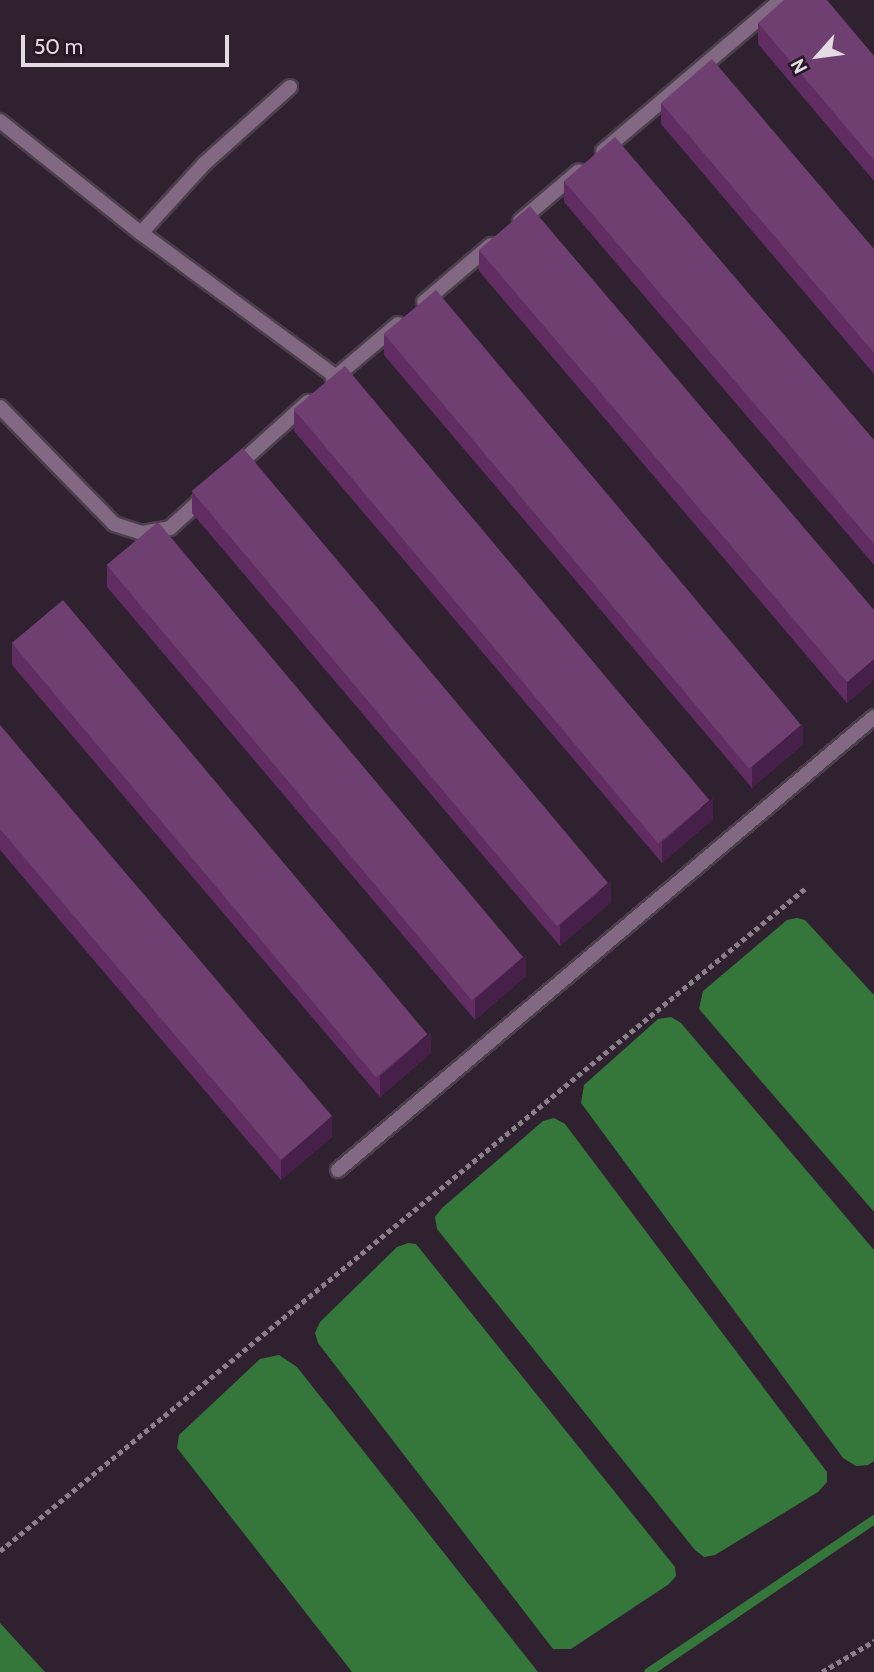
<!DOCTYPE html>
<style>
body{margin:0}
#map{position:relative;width:874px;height:1672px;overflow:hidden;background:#2f212f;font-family:Cabin,sans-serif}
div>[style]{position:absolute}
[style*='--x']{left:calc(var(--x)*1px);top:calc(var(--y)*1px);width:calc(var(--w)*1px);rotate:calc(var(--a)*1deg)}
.water>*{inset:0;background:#35763a}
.stream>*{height:9px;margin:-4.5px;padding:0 4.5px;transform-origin:4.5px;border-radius:4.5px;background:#35763a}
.path>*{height:4.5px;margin-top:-2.25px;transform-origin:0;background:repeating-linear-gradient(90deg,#8b7f8b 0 5px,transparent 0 8.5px)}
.roads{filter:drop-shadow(2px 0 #4c3f4c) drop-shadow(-2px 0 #4c3f4c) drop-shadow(0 2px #4c3f4c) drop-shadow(0 -2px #4c3f4c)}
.service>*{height:14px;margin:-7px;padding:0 7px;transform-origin:7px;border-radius:7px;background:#826883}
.wall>*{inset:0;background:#602c62}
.shaded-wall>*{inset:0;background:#462048}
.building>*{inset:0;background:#6e3f70;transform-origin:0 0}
span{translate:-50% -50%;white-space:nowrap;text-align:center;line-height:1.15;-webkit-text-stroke:7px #251725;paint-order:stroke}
.north{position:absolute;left:783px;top:21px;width:70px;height:70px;-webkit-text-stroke:5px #251725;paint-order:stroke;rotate:242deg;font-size:19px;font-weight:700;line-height:28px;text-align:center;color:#e3dae3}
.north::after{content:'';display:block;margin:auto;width:24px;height:32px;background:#e3dae3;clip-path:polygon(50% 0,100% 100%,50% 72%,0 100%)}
.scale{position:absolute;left:21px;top:35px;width:208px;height:32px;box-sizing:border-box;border:4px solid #e3dae3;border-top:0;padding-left:9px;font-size:21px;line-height:24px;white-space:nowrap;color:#e3dae3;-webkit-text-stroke:5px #251725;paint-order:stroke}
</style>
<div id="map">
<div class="water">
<div style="clip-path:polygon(797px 918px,805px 920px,874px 995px,874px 1212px,699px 1009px,703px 991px,787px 920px)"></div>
<div style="clip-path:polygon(671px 1017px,681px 1023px,874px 1250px,874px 1461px,868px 1465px,856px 1466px,843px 1458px,581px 1103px,584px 1085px,658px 1019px)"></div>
<div style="clip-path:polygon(554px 1118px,565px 1124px,827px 1472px,827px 1482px,818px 1492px,715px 1555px,704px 1557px,695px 1550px,437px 1229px,435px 1217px,442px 1208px,543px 1121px)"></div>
<div style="clip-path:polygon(408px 1243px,416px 1244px,675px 1567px,676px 1576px,669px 1584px,571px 1649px,553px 1649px,318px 1343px,315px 1333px,320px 1322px,397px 1247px)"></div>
<div style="clip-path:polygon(279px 1355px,297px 1367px,538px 1672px,352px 1672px,177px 1448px,179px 1435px,260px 1359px)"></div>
<div style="clip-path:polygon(0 1623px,45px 1672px,0 1672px)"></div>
</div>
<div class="stream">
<div style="--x:648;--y:1672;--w:273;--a:-34.1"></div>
</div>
<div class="path">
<div style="--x:0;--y:1551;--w:1045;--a:-39.45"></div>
<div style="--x:822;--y:1672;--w:61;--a:-30.8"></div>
</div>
<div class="roads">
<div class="service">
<div style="--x:0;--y:121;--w:180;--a:38.5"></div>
<div style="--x:141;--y:233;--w:242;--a:36.4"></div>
<div style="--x:603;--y:151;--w:233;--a:-40.3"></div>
<div style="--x:520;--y:221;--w:77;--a:-40.3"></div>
<div style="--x:141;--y:233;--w:95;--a:-47.6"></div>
<div style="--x:205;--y:163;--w:114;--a:-41.8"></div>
<div style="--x:424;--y:302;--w:88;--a:-40.4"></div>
<div style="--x:333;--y:379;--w:85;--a:-40.2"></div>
<div style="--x:0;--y:407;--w:163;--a:45.7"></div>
<div style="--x:114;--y:524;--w:29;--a:18"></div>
<div style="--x:142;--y:533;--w:28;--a:-10"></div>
<div style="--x:170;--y:528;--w:46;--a:-42.4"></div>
<div style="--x:237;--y:466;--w:96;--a:-42"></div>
<div style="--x:338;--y:1170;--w:702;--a:-40.2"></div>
</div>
</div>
<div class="wall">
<div style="clip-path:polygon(758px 23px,874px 56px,874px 181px,758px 44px)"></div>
<div style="clip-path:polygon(661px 103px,874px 249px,874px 374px,661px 124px)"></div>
<div style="clip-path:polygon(564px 181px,874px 440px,874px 565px,564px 202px)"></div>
<div style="clip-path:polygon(479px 250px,874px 610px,874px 680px,847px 703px,479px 271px)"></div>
<div style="clip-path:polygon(384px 334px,803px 744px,752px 788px,384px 355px)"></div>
<div style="clip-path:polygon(294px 410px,713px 819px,662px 863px,294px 431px)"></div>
<div style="clip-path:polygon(192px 492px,611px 902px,560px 946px,192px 513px)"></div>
<div style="clip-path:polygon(107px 566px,526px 976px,475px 1020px,107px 587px)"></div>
<div style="clip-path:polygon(12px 644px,431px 1053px,380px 1097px,12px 665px)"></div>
<div style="clip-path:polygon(0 725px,332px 1137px,281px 1180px,0 850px)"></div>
</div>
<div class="shaded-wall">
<div style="clip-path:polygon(874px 659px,874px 680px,847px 703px,847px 682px)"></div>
<div style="clip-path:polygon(803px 723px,803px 744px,752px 788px,752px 767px)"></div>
<div style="clip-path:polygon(713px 798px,713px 819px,662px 863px,662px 842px)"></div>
<div style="clip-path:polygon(611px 881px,611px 902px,560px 946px,560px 925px)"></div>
<div style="clip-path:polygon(526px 955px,526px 976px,475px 1020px,475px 999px)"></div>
<div style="clip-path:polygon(431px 1032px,431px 1053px,380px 1097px,380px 1076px)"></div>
<div style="clip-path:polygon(332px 1116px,332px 1137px,281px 1180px,281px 1160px)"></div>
</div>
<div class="building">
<div style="clip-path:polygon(784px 0,827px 0,874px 56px,874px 160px,758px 23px)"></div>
<div style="clip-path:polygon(712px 59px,874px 249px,874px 353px,661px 103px)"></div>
<div style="clip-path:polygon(615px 137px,874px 440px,874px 544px,564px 181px)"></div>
<div style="clip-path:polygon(530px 206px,874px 610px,874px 659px,847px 682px,479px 250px)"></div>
<div style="left:436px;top:290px;width:568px;height:68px;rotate:50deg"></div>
<div style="left:345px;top:366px;width:567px;height:67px;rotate:50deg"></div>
<div style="left:243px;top:448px;width:568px;height:67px;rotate:50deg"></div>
<div style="left:158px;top:522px;width:568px;height:67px;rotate:50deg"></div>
<div style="left:63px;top:600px;width:567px;height:67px;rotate:50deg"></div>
<div style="clip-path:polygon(0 725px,332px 1116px,281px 1160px,0 829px)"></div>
</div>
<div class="north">N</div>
<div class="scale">50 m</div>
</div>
